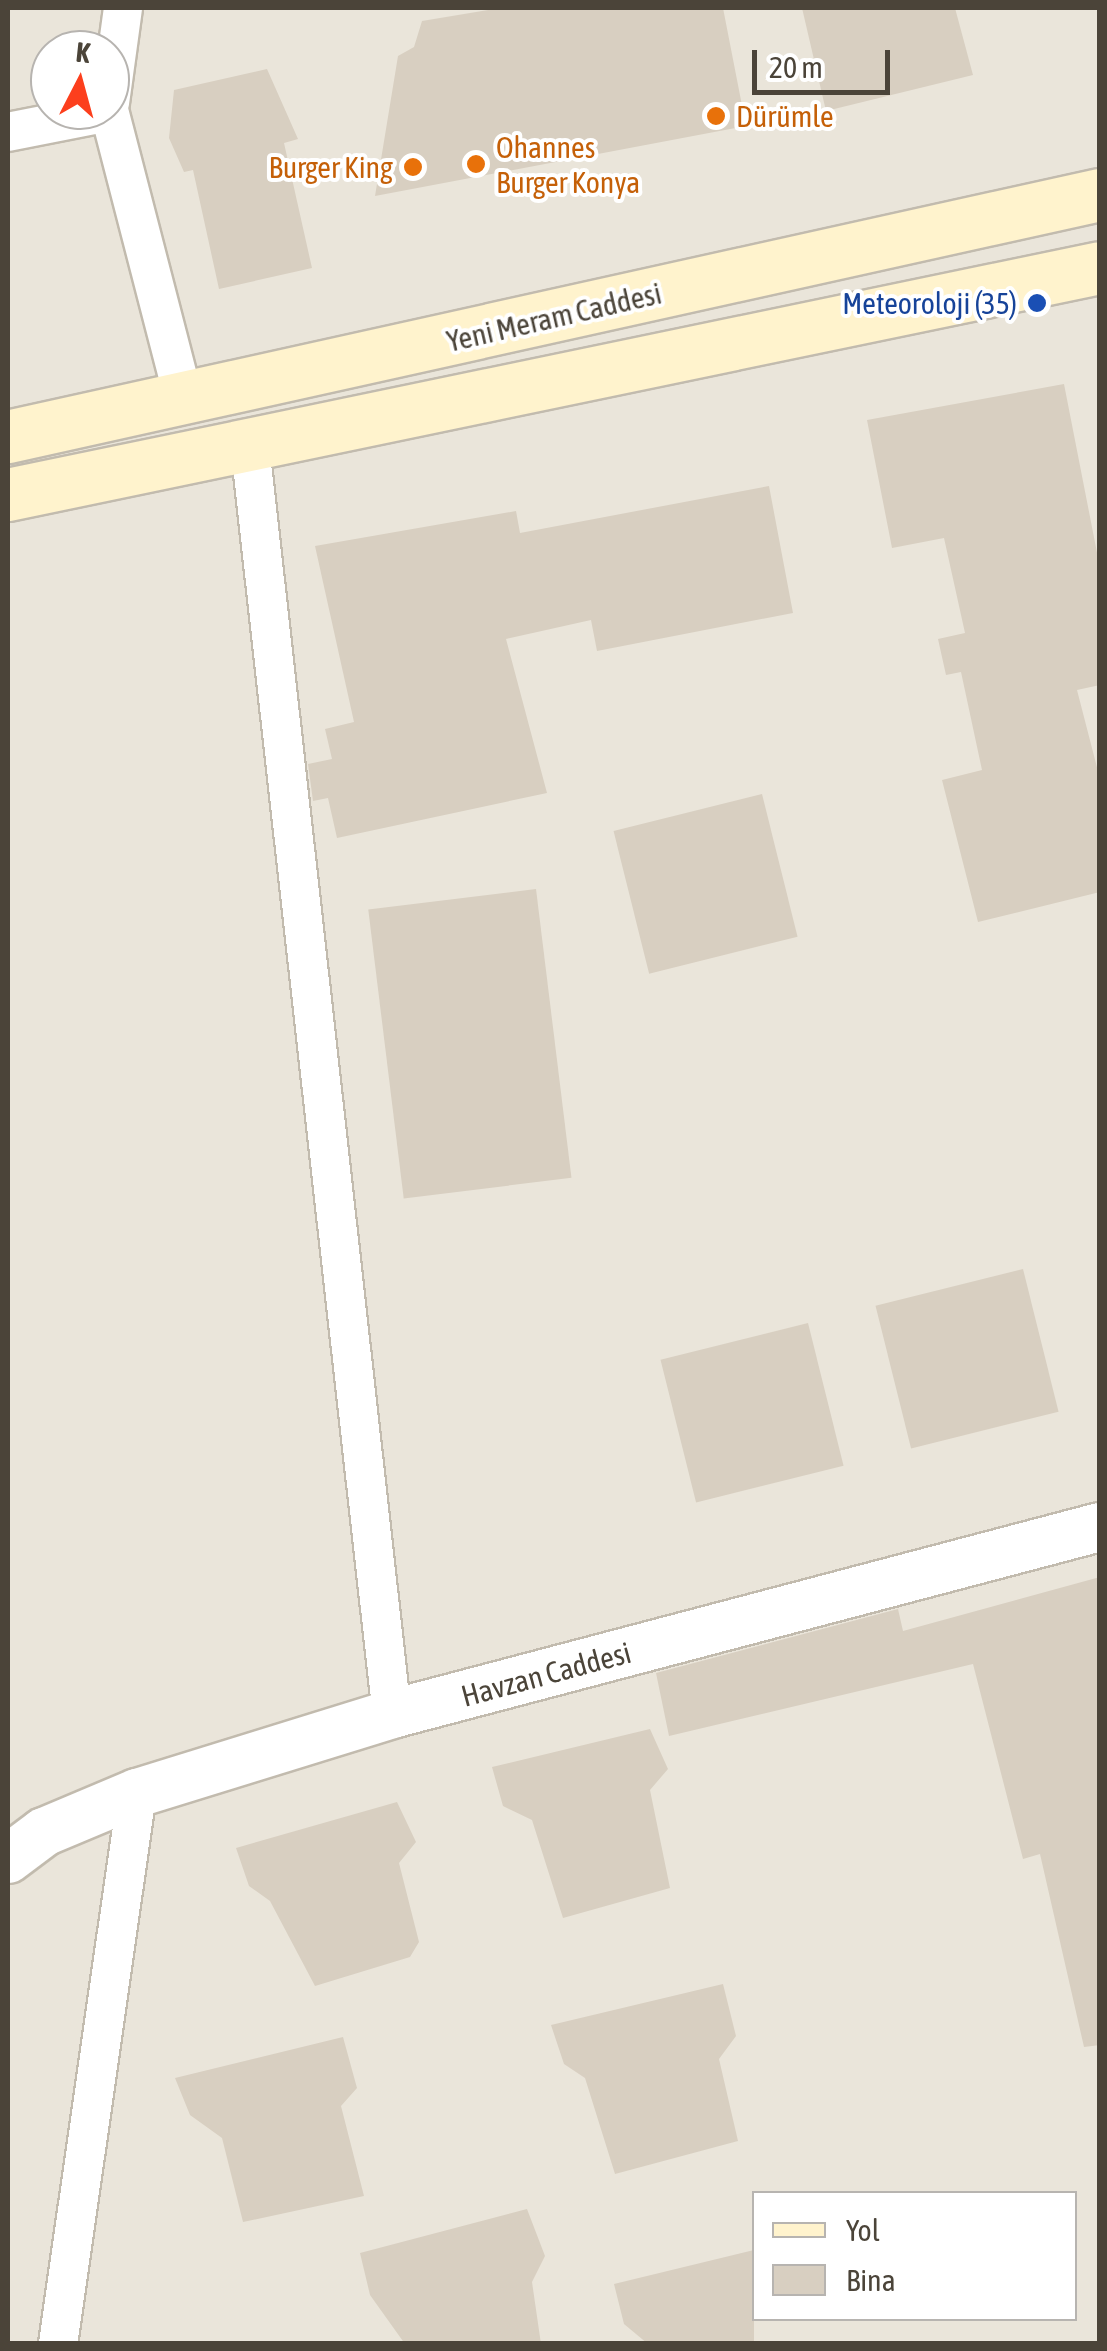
<!DOCTYPE html>
<meta charset="utf-8">
<style>
body{margin:0}
#map{position:relative;width:1107px;height:2351px;overflow:hidden;background:#f6f3ec;font-family:"Asap Condensed",sans-serif}
div>[style]{position:absolute}
[style*='--x']{left:calc(var(--x)*1px);top:calc(var(--y)*1px);width:calc(var(--w)*1px);rotate:calc(var(--a)*1deg)}
.residential>*{inset:0;background:#eae5da}
.building>*{inset:0;background:#d8cfc1;transform-origin:0 0}
.roads{filter:drop-shadow(2px 0 #c2bbae) drop-shadow(-2px 0 #c2bbae) drop-shadow(0 2px #c2bbae) drop-shadow(0 -2px #c2bbae)}
.minor>*{height:38px;margin:-19px;padding:0 19px;transform-origin:19px;border-radius:19px;background:#fff}
.tertiary>*{height:48px;margin:-24px;padding:0 24px;transform-origin:24px;border-radius:24px;background:#fff}
.secondary>*{height:52px;margin:-26px;padding:0 26px;transform-origin:26px;border-radius:26px;background:#fff3cd}
.dots>*{width:28px;height:28px;translate:-50% -50%;box-sizing:border-box;border:5px solid #fff;border-radius:50%}
span{translate:-50% -50%;white-space:nowrap;text-align:center;line-height:1.15;-webkit-text-stroke:8px #fff;paint-order:stroke}
.food-label{font-size:30px;color:#c56008}
.left{translate:0 -50%;text-align:left}
.right{translate:-100% -50%;text-align:right}
.transit-label{font-size:30px;color:#164399}
.street-label{font-size:30px;color:#4b4439}
.frame{position:absolute;inset:0;border:10px solid #4b4439;pointer-events:none}
.legend{position:absolute;left:752px;top:2191px;width:325px;height:130px;box-sizing:border-box;background:#fff;border:2px solid #b7b4b0;margin:0;padding:12px 18px;list-style:none;font-size:30px;color:#4b4439}
.legend li{display:flex;align-items:center;gap:20px;height:50px}
.legend b{width:50px;border:2px solid #b7b4b0}
.north{position:absolute;left:30px;top:30px;width:100px;height:100px;box-sizing:border-box;background:#fff;border:2px solid #b7b4b0;border-radius:50%;rotate:6deg;font-size:28px;font-weight:700;line-height:40px;text-align:center;color:#4b4439}
.north::after{content:'';display:block;margin:auto;width:35px;height:45px;background:#fc3f1d;clip-path:polygon(50% 0,100% 100%,50% 72%,0 100%)}
.scale{position:absolute;left:752px;top:50px;width:138px;height:45px;box-sizing:border-box;border:5px solid #4b4439;border-top:0;padding-left:12px;font-size:30px;line-height:35px;white-space:nowrap;color:#4b4439;-webkit-text-stroke:8px #fff;paint-order:stroke}
</style>
<div id="map">
<div class="residential">
<div style="clip-path:polygon(evenodd,8px 8px,1099px 8px,1099px 2343px,8px 2344px,8px 8px,50px 50px,110px 50px,110px 110px,50px 110px,50px 50px,8px 8px,754px 2194px,1074px 2194px,1074px 2318px,754px 2318px,754px 2194px)"></div>
</div>
<div class="building">
<div style="clip-path:polygon(500px 8px,723px 8px,746px 126px,375px 196px,398px 56px,414px 47px,422px 21px)"></div>
<div style="clip-path:polygon(802px 8px,955px 8px,973px 75px,826px 111px)"></div>
<div style="clip-path:polygon(267px 69px,298px 139px,284px 143px,312px 268px,219px 289px,193px 170px,184px 172px,169px 138px,174px 90px)"></div>
<div style="clip-path:polygon(1064px 384px,1100px 568px,1100px 685px,1077px 690px,1100px 779px,1100px 892px,978px 922px,942px 780px,982px 770px,961px 672px,946px 675px,938px 639px,965px 633px,944px 538px,892px 548px,867px 420px)"></div>
<div style="clip-path:polygon(769px 486px,793px 613px,597px 651px,591px 620px,506px 639px,547px 793px,337px 838px,328px 798px,313px 801px,308px 764px,332px 759px,325px 729px,354px 722px,315px 546px,516px 511px,520px 533px)"></div>
<div style="left:762px;top:794px;width:147px;height:153px;rotate:76deg"></div>
<div style="left:536px;top:889px;width:291px;height:169px;rotate:83deg"></div>
<div style="left:1023px;top:1269px;width:147px;height:152px;rotate:76deg"></div>
<div style="left:808px;top:1323px;width:147px;height:152px;rotate:76deg"></div>
<div style="clip-path:polygon(1100px 1577px,1100px 2045px,1084px 2047px,1040px 1854px,1023px 1859px,973px 1664px,669px 1736px,656px 1673px,898px 1609px,903px 1631px)"></div>
<div style="clip-path:polygon(650px 1729px,668px 1769px,650px 1790px,670px 1888px,563px 1918px,532px 1820px,503px 1806px,492px 1767px)"></div>
<div style="clip-path:polygon(397px 1802px,416px 1842px,399px 1863px,419px 1942px,410px 1957px,315px 1986px,270px 1901px,249px 1886px,236px 1848px)"></div>
<div style="clip-path:polygon(723px 1984px,736px 2036px,719px 2059px,738px 2141px,615px 2174px,585px 2078px,564px 2064px,551px 2025px)"></div>
<div style="clip-path:polygon(343px 2037px,357px 2088px,341px 2106px,364px 2196px,243px 2222px,222px 2138px,190px 2115px,175px 2078px)"></div>
<div style="clip-path:polygon(527px 2209px,545px 2256px,532px 2282px,541px 2344px,405px 2344px,370px 2295px,360px 2253px)"></div>
<div style="clip-path:polygon(754px 2250px,754px 2344px,648px 2344px,624px 2324px,614px 2284px)"></div>
</div>
<div class="roads">
<div class="minor">
<div style="--x:110;--y:103;--w:96;--a:-82.2"></div>
<div style="--x:109;--y:110;--w:300;--a:75.5"></div>
<div style="--x:8;--y:132;--w:103;--a:-11.2"></div>
<div style="--x:250;--y:447;--w:1275;--a:83.61"></div>
<div style="--x:58;--y:2344;--w:557;--a:-81.84"></div>
</div>
<div class="tertiary">
<div style="--x:8;--y:1859;--w:45;--a:-36.9"></div>
<div style="--x:44;--y:1832;--w:101;--a:-22.8"></div>
<div style="--x:137;--y:1793;--w:267;--a:-17.2"></div>
<div style="--x:392;--y:1714;--w:732;--a:-14.8"></div>
</div>
<div class="secondary">
<div style="--x:8;--y:437;--w:1118;--a:-12.5"></div>
<div style="--x:8;--y:495;--w:1115;--a:-11.74"></div>
</div>
</div>
<div class="dots">
<div style="left:716px;top:116px;background:#e8710a"></div>
<div style="left:476px;top:164px;background:#e8710a"></div>
<div style="left:413px;top:167px;background:#e8710a"></div>
<div style="left:1037px;top:303px;background:#1a4fb4"></div>
</div>
<div class="food-label">
<span class="left" style="left:736px;top:116px">Dürümle</span>
<span class="left" style="left:496px;top:164px">Ohannes<br>Burger Konya</span>
<span class="right" style="left:393px;top:167px">Burger King</span>
</div>
<div class="transit-label">
<span class="right" style="left:1017px;top:303px">Meteoroloji (35)</span>
</div>
<div class="street-label">
<span style="left:554px;top:317px;rotate:-13deg">Yeni Meram Caddesi</span>
<span style="left:546px;top:1674px;rotate:-15deg">Havzan Caddesi</span>
</div>
<div class="frame"></div>
<ul class="legend">
<li><b style="height:12px;background:#fff3cd"></b>Yol</li>
<li><b style="height:28px;background:#d8cfc1"></b>Bina</li>
</ul>
<div class="north">K</div>
<div class="scale">20 m</div>
</div>
